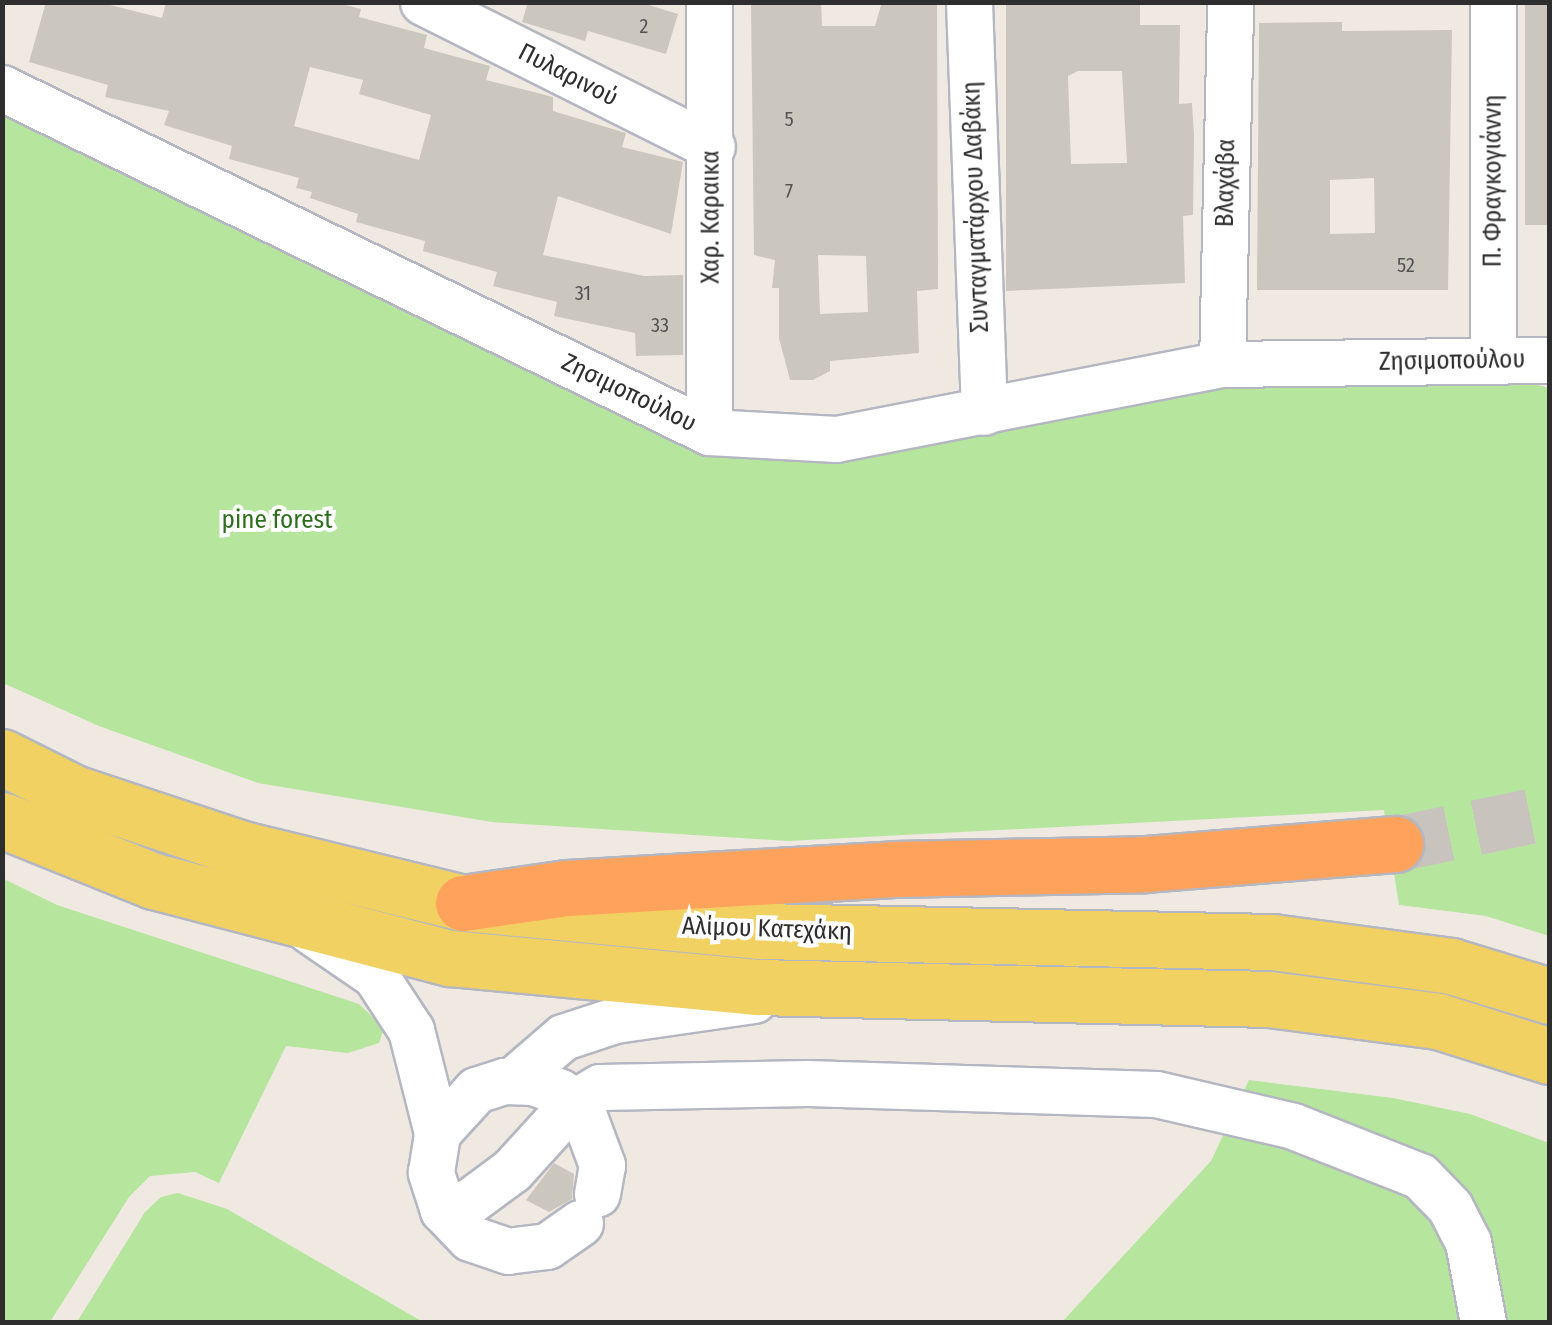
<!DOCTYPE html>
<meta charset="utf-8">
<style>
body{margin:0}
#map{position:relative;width:1552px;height:1325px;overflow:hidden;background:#efe9e1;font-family:"Fira Sans Condensed",sans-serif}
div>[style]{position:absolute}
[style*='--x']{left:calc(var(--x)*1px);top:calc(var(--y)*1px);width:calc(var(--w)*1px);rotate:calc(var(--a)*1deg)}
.green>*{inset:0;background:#b6e59e}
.building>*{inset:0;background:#cbc7bf;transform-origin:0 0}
.highway-tunnel>*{height:55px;margin-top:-27.5px;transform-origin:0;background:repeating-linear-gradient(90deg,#c8c4bd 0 55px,transparent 0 83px)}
.roads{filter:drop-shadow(2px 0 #b4b7c1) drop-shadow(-2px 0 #b4b7c1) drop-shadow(0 2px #b4b7c1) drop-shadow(0 -2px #b4b7c1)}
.minor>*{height:45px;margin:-22.5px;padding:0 22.5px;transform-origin:22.5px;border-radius:22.5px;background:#fff}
.major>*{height:55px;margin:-27.5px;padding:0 27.5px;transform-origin:27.5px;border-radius:27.5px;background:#f2d163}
.highway>*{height:55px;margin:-27.5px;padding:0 27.5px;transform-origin:27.5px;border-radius:27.5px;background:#ffa35c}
span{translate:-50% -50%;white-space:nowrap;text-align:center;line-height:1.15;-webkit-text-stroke:8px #fff;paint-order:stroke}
.number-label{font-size:20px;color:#555452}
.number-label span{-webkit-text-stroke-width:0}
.street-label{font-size:25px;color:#2e2e2e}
.park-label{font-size:25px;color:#2c6e1b}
.frame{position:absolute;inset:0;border:5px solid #2e2e2e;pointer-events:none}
</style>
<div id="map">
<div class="green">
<div style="clip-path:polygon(2px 111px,662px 409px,834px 439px,981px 412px,1108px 411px,1220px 382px,1444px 361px,1549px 388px,1549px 936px,1486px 916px,1399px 905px,1384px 810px,788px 841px,492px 822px,258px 783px,99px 726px,3px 683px)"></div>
<div style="clip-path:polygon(2px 878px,57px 905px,359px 1004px,384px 1028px,379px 1043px,348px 1053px,286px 1046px,219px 1183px,195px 1172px,150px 1176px,129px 1197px,50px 1322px,3px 1322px)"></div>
<div style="clip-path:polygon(1249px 1080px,1393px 1098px,1470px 1114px,1549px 1143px,1549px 1322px,1062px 1322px,1211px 1161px)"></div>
<div style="clip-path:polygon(178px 1193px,227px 1209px,423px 1322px,77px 1322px,145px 1212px,161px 1197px)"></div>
</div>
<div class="building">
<div style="clip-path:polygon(evenodd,46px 2px,98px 2px,162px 18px,166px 2px,334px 2px,361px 9px,359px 17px,427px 35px,424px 48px,490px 66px,486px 80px,553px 97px,553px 111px,626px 133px,622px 147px,683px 162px,671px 234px,558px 196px,543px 255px,644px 276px,683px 275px,683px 355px,636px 356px,635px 333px,554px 316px,557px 302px,493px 286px,497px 272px,423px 251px,425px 241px,356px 222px,358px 214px,310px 198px,312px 192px,296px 188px,299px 178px,229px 159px,232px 146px,164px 125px,169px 111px,105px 97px,108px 85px,29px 62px,46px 2px,310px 67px,363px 80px,359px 94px,431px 115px,419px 160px,294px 126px,310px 67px)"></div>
<div style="clip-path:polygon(528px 2px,639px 2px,678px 14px,666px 54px,588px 31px,585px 41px,522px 22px)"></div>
<div style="clip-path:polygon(evenodd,751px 2px,821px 2px,822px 26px,875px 26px,882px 2px,937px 2px,938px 289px,917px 291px,919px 353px,830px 361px,830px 371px,813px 380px,790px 380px,779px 338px,779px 288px,772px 288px,775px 260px,754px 255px,751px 2px,818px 255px,866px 256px,868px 312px,820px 314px,818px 255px)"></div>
<div style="clip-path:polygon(evenodd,1006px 2px,1140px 2px,1140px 25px,1180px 25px,1179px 104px,1192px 103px,1194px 136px,1193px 215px,1183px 216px,1185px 283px,1006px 291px,1006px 2px,1078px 71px,1122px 71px,1127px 163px,1071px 164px,1068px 76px,1078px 71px)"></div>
<div style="left:1525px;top:2px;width:25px;height:223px"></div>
<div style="clip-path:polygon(evenodd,1342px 22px,1342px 31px,1452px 30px,1448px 290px,1257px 290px,1259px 23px,1342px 22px,1374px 178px,1375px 233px,1330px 234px,1330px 180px,1374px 178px)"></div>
<div style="clip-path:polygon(554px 1163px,574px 1174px,572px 1199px,549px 1212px,526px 1200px)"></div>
</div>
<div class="highway-tunnel">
<div style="--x:1395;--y:844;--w:158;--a:-11.7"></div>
</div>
<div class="roads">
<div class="minor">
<div style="--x:423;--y:2;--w:323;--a:26.6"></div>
<div style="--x:709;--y:2;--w:430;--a:90"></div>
<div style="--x:969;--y:2;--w:410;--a:87.9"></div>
<div style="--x:1493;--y:2;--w:358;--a:90"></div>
<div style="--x:2;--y:88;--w:786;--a:25.95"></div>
<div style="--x:709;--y:432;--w:127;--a:3.2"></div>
<div style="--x:836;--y:439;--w:393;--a:-11"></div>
<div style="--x:1222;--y:364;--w:328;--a:-0.7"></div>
<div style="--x:1222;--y:364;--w:362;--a:-88.7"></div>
<div style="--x:309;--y:930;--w:80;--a:34.3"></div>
<div style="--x:375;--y:975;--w:66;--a:56.8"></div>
<div style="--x:411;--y:1030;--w:106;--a:75.8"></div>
<div style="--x:512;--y:1081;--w:67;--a:-40.8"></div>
<div style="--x:563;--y:1037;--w:55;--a:-18.1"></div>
<div style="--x:615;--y:1020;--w:140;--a:-8.2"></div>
<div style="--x:443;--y:1210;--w:28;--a:-18"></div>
<div style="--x:470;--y:1201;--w:52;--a:-36.4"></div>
<div style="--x:512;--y:1170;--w:91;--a:-47.7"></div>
<div style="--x:573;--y:1103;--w:31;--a:-31"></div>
<div style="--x:600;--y:1087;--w:207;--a:-1.1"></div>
<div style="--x:807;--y:1083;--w:349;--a:1.8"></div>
<div style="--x:1156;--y:1094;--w:141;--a:13.1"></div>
<div style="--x:1293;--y:1126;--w:136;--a:21.5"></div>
<div style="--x:1420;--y:1176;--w:43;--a:45.9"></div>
<div style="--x:1450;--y:1207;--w:39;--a:63"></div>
<div style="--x:1468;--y:1242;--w:81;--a:79.4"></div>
<div style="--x:580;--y:1223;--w:40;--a:145.1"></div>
<div style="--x:547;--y:1246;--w:39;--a:173"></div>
<div style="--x:508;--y:1251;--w:40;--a:-161.1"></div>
<div style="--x:470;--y:1238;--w:39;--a:-134"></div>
<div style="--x:443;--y:1210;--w:40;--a:-108"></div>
<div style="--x:431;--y:1172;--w:39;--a:-81"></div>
<div style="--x:437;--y:1133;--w:58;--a:-47.8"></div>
<div style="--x:476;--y:1090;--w:29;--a:-18"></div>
<div style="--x:504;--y:1081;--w:29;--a:2"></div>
<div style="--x:533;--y:1082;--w:29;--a:20"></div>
<div style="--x:560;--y:1092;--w:29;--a:41"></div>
<div style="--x:582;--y:1111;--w:58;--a:69.7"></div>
<div style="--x:602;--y:1165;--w:29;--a:100"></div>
</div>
<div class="major">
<div style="--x:2;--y:757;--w:80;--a:26.6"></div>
<div style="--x:74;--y:793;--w:177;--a:18.4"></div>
<div style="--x:242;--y:849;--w:228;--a:13.7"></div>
<div style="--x:463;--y:903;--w:298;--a:5.4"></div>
<div style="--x:760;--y:931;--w:512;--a:1.23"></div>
<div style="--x:1272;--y:942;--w:181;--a:7.6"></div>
<div style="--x:1451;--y:966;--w:103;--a:16.9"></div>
<div style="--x:2;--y:820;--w:164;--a:21.9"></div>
<div style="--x:154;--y:881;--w:306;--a:14.6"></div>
<div style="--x:450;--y:958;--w:308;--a:5.4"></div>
<div style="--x:757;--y:987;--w:512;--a:1.34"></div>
<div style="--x:1269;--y:999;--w:170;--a:7.4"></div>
<div style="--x:1438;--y:1021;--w:117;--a:17.4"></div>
</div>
<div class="highway">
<div style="--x:463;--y:903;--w:105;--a:-8.2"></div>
<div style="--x:567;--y:888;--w:328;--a:-3.3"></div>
<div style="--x:894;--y:869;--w:252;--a:-1.1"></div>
<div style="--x:1146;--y:864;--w:250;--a:-4.6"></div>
</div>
</div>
<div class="number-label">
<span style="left:644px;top:26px">2</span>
<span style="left:789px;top:119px">5</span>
<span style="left:789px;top:191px">7</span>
<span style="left:1406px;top:265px">52</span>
<span style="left:583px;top:293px">31</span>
<span style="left:660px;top:325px">33</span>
</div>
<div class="street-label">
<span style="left:568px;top:75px;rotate:27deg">Πυλαρινού</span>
<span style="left:1493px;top:181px;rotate:-90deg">Π. Φραγκογιάννη</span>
<span style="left:1226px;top:183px;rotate:-89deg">Βλαχάβα</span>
<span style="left:976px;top:207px;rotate:-92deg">Συνταγματάρχου Δαβάκη</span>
<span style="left:711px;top:217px;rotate:-90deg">Χαρ. Καραικα</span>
<span style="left:1452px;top:361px;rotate:-1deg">Ζησιμοπούλου</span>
<span style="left:629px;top:393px;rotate:26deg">Ζησιμοπούλου</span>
<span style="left:767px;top:929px;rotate:2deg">Αλίμου Κατεχάκη</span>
</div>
<div class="park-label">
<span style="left:277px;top:520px">pine forest</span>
</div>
<div class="frame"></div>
</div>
